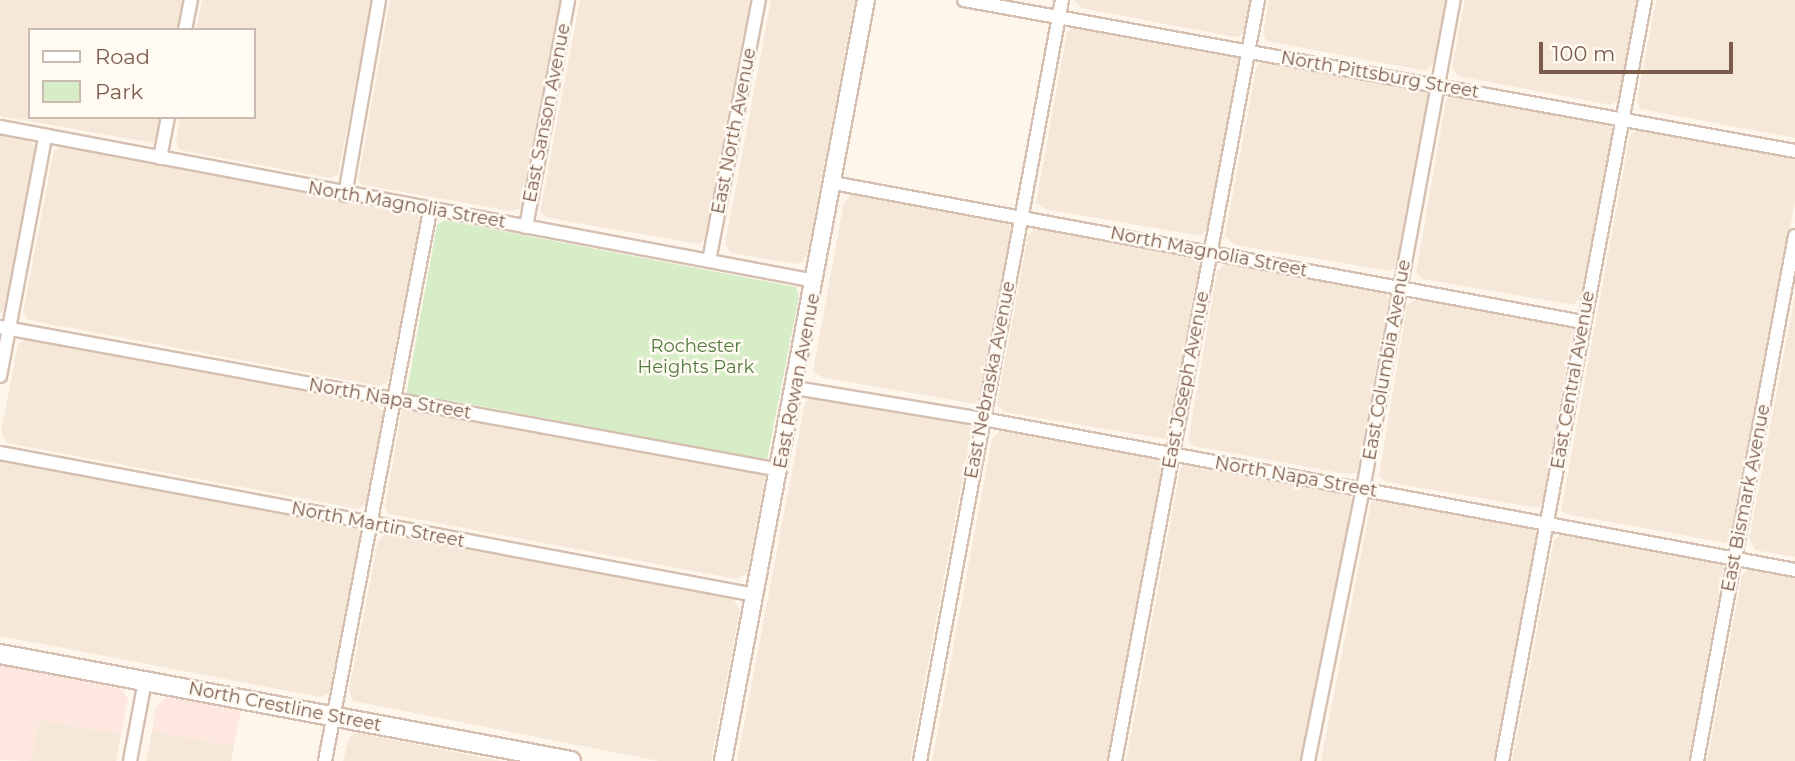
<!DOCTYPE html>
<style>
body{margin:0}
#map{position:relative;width:1795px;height:761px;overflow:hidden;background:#fef6eb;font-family:Montserrat,sans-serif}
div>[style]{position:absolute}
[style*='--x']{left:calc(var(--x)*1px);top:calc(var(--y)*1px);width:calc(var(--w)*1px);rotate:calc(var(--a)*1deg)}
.residential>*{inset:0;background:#f6e8d8}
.commercial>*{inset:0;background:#fee7de}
.green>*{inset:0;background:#d7edc7}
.roads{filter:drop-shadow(2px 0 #d4bfb1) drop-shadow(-2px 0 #d4bfb1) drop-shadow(0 2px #d4bfb1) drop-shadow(0 -2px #d4bfb1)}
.minor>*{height:12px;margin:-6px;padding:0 6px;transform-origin:6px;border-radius:6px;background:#fff}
.tertiary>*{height:16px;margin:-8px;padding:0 8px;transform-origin:8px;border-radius:8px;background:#fff}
.secondary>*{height:18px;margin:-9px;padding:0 9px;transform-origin:9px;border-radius:9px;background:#fff}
span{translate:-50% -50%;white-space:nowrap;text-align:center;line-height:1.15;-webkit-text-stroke:5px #fffaf2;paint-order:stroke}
.street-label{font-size:18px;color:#7c5b4b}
.park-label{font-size:18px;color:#527c3f}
.legend{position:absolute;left:28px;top:28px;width:228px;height:91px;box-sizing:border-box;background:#fffaf2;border:2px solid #cbbaaf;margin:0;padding:9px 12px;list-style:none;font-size:21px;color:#7c5b4b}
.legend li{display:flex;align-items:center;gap:14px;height:35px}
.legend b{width:35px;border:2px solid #cbbaaf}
.scale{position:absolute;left:1539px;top:42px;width:194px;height:32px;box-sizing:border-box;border:4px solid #7c5b4b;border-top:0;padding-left:9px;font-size:21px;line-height:24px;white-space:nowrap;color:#7c5b4b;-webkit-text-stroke:5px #fffaf2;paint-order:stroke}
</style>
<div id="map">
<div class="residential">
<div style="clip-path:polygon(0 0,184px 0,178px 30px,30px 30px,30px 117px,162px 117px,154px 143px,0 116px)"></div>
<div style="clip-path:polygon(202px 0,372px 0,338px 175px,330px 178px,179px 150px,176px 139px,180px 117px,254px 117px,254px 30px,196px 30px)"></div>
<div style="clip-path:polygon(390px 0,562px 0,522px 208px,511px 211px,363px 185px,358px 180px)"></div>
<div style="clip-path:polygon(580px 0,750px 0,705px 238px,700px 244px,548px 218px,540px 212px)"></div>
<div style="clip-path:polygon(771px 0,855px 0,807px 256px,802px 262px,795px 264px,732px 253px,725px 245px)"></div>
<div style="clip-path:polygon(1074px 0,1251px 0,1245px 30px,1240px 36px,1234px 37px,1081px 8px)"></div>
<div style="clip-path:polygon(1269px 0,1447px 0,1435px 63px,1426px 71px,1266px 41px,1263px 33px)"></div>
<div style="clip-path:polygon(1465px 0,1639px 0,1620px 99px,1611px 105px,1458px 76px,1452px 67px)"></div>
<div style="clip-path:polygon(1656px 0,1795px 0,1795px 138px,1640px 109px,1637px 101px)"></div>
<div style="clip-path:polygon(1075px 26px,1237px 57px,1239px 63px,1207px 229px,1201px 236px,1045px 209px,1036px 203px,1067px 32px)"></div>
<div style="clip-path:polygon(1266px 60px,1421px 88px,1428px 94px,1398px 264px,1390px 271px,1235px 245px,1225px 236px,1256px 69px,1258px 64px)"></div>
<div style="clip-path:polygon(1454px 94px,1611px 124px,1613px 131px,1581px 297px,1574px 305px,1422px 279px,1416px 273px,1446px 100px)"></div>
<div style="clip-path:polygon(1639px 128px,1795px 156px,1795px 201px,1731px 539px,1726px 543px,1566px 514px,1561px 510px,1630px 135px)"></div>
<div style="clip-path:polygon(0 134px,30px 140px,36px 149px,7px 309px,0 314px)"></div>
<div style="clip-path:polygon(63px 146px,417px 214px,421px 221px,388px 382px,379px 386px,28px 320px,23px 312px,53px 155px,55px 150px)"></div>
<div style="clip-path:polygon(857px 194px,1009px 223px,1011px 232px,980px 399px,975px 404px,821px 377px,813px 371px,844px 202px,851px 195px)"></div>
<div style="clip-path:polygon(1036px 227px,1192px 255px,1199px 261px,1200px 270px,1170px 433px,1165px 439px,1004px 412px,997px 405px,1028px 235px)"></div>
<div style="clip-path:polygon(1231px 262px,1381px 290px,1390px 298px,1357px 473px,1346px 474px,1194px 446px,1188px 441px,1217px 272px,1225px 263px)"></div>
<div style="clip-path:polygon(1795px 295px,1795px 557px,1755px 550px,1749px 539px)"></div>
<div style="clip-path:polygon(1419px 297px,1565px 324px,1573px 330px,1543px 503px,1538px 508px,1386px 482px,1379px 476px,1407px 305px)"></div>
<div style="clip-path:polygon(28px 338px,374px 403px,382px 411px,383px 418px,367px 503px,358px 509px,7px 443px,1px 432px,18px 344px)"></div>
<div style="clip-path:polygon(811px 396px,965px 422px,972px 428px,910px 761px,737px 761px,805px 403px)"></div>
<div style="clip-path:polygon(406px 407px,766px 473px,747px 573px,736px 579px,389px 514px,385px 507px,402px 410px)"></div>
<div style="clip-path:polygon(1001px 429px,1157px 457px,1163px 462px,1108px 761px,932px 761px,992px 439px)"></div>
<div style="clip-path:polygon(0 461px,359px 528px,361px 539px,329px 693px,320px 697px,0 636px)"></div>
<div style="clip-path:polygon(1193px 464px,1346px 492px,1353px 499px,1304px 761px,1126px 761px,1180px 470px,1183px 465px)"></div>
<div style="clip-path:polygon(1376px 498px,1531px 526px,1537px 532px,1495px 761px,1321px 761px,1371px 503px)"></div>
<div style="clip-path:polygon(387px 532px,732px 597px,740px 609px,711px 761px,659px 761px,353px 701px,349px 690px,378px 541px)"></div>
<div style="clip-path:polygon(1564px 532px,1718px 561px,1724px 566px,1689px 761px,1512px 761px,1554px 540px)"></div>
<div style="clip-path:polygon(1752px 567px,1795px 575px,1795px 761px,1707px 761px,1742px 575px)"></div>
<div style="clip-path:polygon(39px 720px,121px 734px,116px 761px,31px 761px)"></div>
<div style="clip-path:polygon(152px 731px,234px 746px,231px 761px,146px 761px)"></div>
<div style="clip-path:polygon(355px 733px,359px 733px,501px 761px,343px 761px,349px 738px)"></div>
</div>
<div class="commercial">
<div style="clip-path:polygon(0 665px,122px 689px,128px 700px,121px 734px,39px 720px,31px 761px,0 760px)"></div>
<div style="clip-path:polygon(167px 697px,241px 711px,234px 746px,152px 731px,156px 707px)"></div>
</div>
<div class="green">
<div style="clip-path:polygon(444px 220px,796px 287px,799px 296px,767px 460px,453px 401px,406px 396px,437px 225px)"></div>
</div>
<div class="roads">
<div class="minor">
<div style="--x:964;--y:0;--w:845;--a:10.3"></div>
<div style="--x:185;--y:30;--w:31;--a:-79"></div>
<div style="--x:0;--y:127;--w:829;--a:10.7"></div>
<div style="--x:160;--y:158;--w:42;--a:-79"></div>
<div style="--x:833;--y:183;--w:763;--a:10.5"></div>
<div style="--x:345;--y:195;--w:198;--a:-80.1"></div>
<div style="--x:526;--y:227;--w:231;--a:-79.5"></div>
<div style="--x:709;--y:261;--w:266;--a:-79.2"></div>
<div style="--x:0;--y:327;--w:793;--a:10.39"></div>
<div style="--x:0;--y:376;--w:242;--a:-79.3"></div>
<div style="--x:795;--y:388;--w:191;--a:9.4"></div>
<div style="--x:983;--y:419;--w:826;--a:10.53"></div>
<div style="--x:0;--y:453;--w:768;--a:10.65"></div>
<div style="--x:130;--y:761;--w:81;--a:-79.4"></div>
<div style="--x:325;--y:761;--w:560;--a:-79.19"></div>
<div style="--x:920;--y:761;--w:774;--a:-79.43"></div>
<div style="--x:1115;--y:761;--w:774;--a:-79.36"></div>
<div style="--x:1308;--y:761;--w:278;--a:-78.6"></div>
<div style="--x:1363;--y:489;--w:497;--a:-79.5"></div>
<div style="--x:1502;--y:761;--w:774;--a:-79.36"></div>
<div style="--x:1697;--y:761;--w:534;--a:-79.43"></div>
</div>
<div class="tertiary">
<div style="--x:723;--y:761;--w:774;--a:-79.36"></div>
</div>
<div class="secondary">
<div style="--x:0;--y:654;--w:581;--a:10.61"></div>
</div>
</div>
<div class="street-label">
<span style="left:1380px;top:75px;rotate:10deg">North Pittsburg Street</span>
<span style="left:547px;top:113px;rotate:-79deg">East Sanson Avenue</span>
<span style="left:734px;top:131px;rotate:-79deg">East North Avenue</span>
<span style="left:407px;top:205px;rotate:10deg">North Magnolia Street</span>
<span style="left:1209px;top:252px;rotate:11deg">North Magnolia Street</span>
<span style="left:1387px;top:360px;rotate:-80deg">East Columbia Avenue</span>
<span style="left:990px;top:380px;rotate:-79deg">East Nebraska Avenue</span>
<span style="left:1186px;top:380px;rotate:-79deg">East Joseph Avenue</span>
<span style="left:1573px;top:380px;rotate:-80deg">East Central Avenue</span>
<span style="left:797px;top:381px;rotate:-79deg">East Rowan Avenue</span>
<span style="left:390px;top:399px;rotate:10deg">North Napa Street</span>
<span style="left:1296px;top:477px;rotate:10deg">North Napa Street</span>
<span style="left:1746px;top:498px;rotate:-79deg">East Bismark Avenue</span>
<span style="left:378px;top:525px;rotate:11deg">North Martin Street</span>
<span style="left:285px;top:707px;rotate:11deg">North Crestline Street</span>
</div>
<div class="park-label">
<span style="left:696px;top:357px">Rochester<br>Heights Park</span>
</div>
<ul class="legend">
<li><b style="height:9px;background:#fff"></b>Road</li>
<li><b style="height:19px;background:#d7edc7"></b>Park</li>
</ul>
<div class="scale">100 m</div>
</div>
